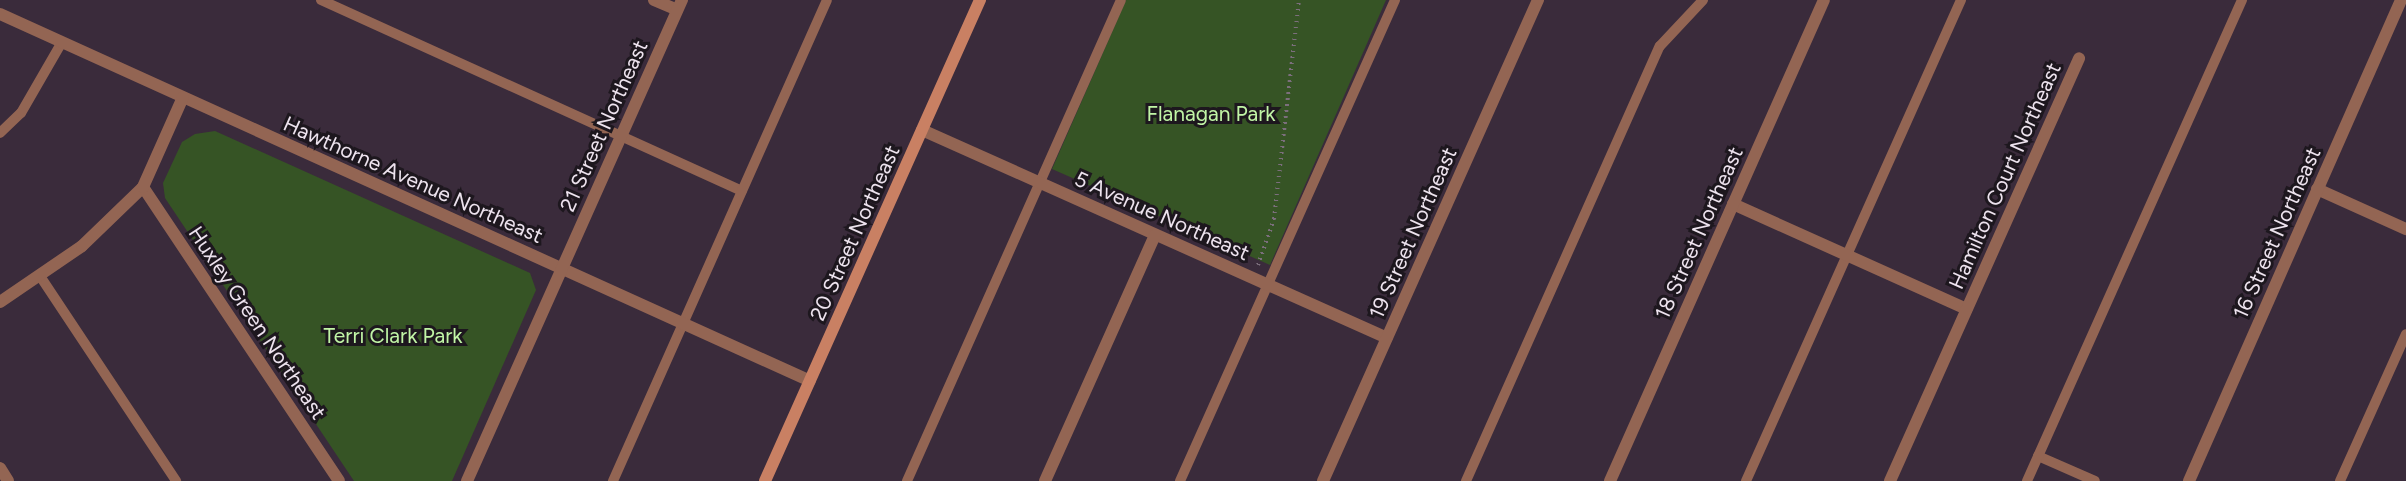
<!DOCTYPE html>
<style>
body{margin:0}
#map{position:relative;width:2406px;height:481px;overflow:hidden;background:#3a2b3b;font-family:Figtree,sans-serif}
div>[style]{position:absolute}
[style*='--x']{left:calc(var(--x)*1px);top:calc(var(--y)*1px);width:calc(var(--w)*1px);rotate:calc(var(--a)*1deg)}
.green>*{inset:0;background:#365425}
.path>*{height:4px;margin-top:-2px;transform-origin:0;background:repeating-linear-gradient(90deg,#7c6f7d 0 1.5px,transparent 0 6px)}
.lane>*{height:10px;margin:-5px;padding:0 5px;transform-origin:5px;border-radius:5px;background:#936553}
.street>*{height:12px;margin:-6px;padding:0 6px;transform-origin:6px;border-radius:6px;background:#936553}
.secondary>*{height:12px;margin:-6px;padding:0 6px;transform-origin:6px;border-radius:6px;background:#c98063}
span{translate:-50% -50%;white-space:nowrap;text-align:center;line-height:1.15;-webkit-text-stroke:6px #1d171e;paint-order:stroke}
.park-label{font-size:21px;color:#c1f5a6}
.street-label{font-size:21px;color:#ede3ee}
</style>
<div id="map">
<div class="green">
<div style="clip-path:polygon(1126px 0,1386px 0,1270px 265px,1052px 169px)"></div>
<div style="clip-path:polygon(215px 131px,530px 273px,536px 290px,452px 481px,354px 481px,165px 198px,163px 183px,182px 142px,195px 134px)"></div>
</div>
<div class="path">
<div style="--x:1258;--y:265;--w:49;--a:-70.8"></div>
<div style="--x:1274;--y:219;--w:220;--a:-83.5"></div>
</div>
<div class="lane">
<div style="--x:321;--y:0;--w:462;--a:24.4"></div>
<div style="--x:0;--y:133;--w:29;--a:-44"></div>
<div style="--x:21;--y:113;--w:82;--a:-60"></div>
<div style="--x:40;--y:276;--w:246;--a:56.4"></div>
<div style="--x:2038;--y:456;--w:62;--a:23.7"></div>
<div style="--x:613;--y:481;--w:526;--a:-66.02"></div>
<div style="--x:907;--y:481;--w:526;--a:-66.02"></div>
<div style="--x:1180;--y:481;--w:527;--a:-65.92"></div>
<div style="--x:1466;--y:481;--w:476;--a:-66"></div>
<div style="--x:1660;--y:46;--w:63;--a:-46.9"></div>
<div style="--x:1746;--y:481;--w:527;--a:-65.92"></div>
<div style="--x:2027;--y:481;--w:527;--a:-65.92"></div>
<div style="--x:2340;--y:481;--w:161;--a:-65.8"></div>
</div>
<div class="street">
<div style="--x:654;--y:0;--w:25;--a:23"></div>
<div style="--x:0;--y:14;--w:889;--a:24.37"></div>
<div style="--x:922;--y:130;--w:509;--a:24.1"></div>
<div style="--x:143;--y:187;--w:353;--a:56.3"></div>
<div style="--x:2317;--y:189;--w:98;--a:24.2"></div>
<div style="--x:1733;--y:204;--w:256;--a:24.2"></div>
<div style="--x:0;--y:302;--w:99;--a:-34.3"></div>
<div style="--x:82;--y:246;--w:85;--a:-44"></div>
<div style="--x:143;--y:187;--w:98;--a:-66"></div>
<div style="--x:0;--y:468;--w:15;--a:58"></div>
<div style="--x:467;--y:481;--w:527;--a:-65.92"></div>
<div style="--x:1045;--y:481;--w:269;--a:-65.9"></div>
<div style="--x:1323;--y:481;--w:527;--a:-65.92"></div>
<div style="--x:1610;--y:481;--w:526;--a:-66.02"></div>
<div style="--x:1890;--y:481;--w:463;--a:-65.9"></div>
<div style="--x:2189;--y:481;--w:526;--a:-66.21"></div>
</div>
<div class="secondary">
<div style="--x:765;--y:481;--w:527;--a:-65.92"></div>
</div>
<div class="park-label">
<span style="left:1211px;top:114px">Flanagan Park</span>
<span style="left:393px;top:336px">Terri Clark Park</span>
</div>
<div class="street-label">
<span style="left:604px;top:126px;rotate:-66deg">21 Street Northeast</span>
<span style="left:2005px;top:176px;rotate:-66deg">Hamilton Court Northeast</span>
<span style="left:413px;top:180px;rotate:24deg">Hawthorne Avenue Northeast</span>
<span style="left:1162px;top:216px;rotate:24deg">5 Avenue Northeast</span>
<span style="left:855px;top:233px;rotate:-66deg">20 Street Northeast</span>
<span style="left:1413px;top:233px;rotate:-66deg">19 Street Northeast</span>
<span style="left:1699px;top:233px;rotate:-66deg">18 Street Northeast</span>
<span style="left:2277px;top:233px;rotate:-66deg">16 Street Northeast</span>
<span style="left:257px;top:323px;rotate:56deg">Huxley Green Northeast</span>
</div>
</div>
